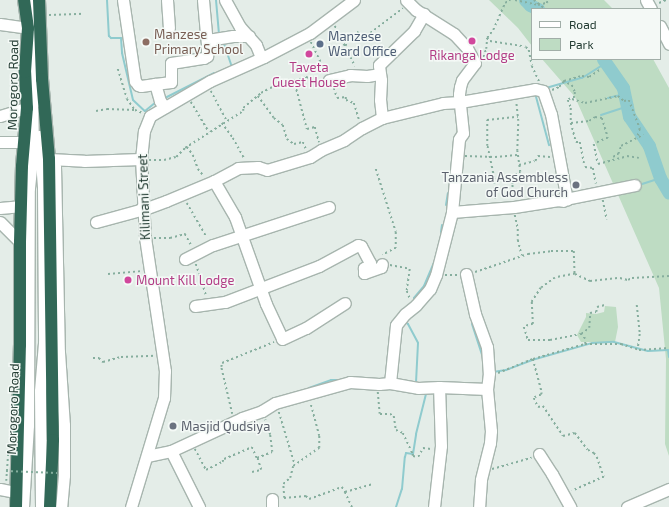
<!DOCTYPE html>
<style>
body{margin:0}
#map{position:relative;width:669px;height:507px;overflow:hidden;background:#e4ede8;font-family:"Exo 2",sans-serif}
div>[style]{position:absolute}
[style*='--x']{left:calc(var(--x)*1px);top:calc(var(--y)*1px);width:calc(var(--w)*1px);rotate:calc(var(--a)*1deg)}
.green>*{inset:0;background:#bedcc3}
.stream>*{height:2px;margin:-1px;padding:0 1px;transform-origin:1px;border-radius:1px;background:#8fcbce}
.river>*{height:13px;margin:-6.5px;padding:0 6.5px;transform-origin:6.5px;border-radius:6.5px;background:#8fcbce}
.path>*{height:1.5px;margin-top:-0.75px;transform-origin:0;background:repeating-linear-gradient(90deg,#86ae9e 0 2px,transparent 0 5px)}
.roads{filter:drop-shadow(1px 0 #a7b5ae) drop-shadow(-1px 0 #a7b5ae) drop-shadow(0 1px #a7b5ae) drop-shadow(0 -1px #a7b5ae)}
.minor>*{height:11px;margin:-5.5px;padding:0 5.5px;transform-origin:5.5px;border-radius:5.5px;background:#fff}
.highway>*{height:12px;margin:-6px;padding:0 6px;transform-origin:6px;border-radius:6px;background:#316857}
.path-bridge>*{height:1.5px;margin-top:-0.75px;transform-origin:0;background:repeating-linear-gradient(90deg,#86ae9e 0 2px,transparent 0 5px)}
.dots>*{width:11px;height:11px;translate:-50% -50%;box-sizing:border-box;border:2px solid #f4f9f6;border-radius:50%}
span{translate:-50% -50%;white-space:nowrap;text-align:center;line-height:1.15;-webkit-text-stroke:3px #f4f9f6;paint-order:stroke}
.education-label{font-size:13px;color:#785e54}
.left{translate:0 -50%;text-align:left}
.service-label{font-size:13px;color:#4e5e75}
.hotel-label{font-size:13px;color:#b23c85}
.street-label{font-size:13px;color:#243d34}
.worship-label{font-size:13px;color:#5b616d}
.right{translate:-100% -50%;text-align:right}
.legend{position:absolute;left:531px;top:8px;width:130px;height:52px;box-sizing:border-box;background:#f4f9f6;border:1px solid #a1aea8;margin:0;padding:5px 7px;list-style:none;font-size:12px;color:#243d34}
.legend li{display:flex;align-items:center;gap:8px;height:20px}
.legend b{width:20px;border:1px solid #a1aea8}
</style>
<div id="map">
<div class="green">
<div style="clip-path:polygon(489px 0,604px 0,613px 9px,532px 9px,532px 46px,518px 28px)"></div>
<div style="clip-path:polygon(542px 59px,653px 59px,669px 88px,669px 456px,665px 444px,666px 359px,659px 288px,575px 97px)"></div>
<div style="clip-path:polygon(605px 306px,616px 307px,618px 327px,615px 342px,581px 342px,577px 335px,586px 317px,586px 313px,596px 314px,604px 312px)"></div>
</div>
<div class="stream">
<div style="--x:107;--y:0;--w:36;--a:87"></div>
<div style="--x:109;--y:36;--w:3;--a:45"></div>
<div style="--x:111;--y:38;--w:10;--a:0"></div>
<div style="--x:121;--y:38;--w:15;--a:86"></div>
<div style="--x:122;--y:53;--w:48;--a:76.8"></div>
<div style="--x:133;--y:100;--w:16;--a:43"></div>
<div style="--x:145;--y:111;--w:13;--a:-39"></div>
<div style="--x:216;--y:0;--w:35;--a:85"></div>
<div style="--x:223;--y:41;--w:28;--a:71"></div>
<div style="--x:546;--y:88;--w:37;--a:-16"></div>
<div style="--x:582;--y:78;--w:26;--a:-32"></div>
<div style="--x:604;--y:64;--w:8;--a:40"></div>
<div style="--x:535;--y:93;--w:54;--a:74.9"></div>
<div style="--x:608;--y:98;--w:16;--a:-14"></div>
<div style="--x:163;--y:99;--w:57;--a:-27"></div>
<div style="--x:601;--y:115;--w:33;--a:-18"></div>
<div style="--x:632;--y:105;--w:5;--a:169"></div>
<div style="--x:639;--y:185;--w:22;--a:-18"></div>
<div style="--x:446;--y:205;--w:12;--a:-81"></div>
<div style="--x:441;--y:232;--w:7;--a:-82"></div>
<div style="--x:414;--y:301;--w:3;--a:-90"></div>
<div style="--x:414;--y:298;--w:16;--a:-50"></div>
<div style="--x:424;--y:286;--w:25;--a:-67"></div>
<div style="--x:412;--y:315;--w:10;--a:143"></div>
<div style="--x:404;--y:321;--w:5;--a:37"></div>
<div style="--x:408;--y:324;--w:21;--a:62"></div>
<div style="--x:418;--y:343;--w:40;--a:92.9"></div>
<div style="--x:472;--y:324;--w:36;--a:72"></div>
<div style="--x:493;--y:372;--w:13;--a:-9"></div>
<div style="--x:506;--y:370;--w:28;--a:-21"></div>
<div style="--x:532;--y:360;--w:62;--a:-15.8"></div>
<div style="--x:592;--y:343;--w:22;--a:-3"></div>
<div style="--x:614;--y:342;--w:35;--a:15"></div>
<div style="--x:648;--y:351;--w:20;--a:-3"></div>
<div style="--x:668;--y:350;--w:7;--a:82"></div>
<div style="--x:309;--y:388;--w:23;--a:-20"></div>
<div style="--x:331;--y:380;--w:8;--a:0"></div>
<div style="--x:157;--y:459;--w:11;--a:-5"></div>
<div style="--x:168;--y:458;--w:3;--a:45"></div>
<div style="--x:396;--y:507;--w:19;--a:-72"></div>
<div style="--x:402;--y:489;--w:32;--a:-85"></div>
<div style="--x:405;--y:457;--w:4;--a:-76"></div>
<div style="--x:406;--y:453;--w:7;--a:8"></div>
<div style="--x:413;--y:454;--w:20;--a:-81"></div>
<div style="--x:416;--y:434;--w:41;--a:-76"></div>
<div style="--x:426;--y:394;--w:3;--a:-135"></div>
</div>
<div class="river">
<div style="--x:525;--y:0;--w:7;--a:45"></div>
<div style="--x:530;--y:5;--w:9;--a:27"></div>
<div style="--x:603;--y:59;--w:35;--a:55"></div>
<div style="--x:623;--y:88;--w:29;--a:78"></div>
<div style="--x:629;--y:116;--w:36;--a:56"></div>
<div style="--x:649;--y:146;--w:34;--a:71"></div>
<div style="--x:660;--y:178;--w:17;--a:59"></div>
</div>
<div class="path">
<div style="--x:515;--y:0;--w:24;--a:12"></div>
<div style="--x:538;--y:5;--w:8;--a:-14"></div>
<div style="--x:546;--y:3;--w:4;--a:-45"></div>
<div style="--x:534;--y:0;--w:14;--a:39"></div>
<div style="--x:659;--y:3;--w:8;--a:-23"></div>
<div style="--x:49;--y:15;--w:35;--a:-2"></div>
<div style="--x:335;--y:26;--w:45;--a:63.4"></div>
<div style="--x:487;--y:38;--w:4;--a:45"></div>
<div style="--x:490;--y:41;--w:36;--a:9"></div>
<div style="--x:526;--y:47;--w:4;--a:45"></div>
<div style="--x:529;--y:50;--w:16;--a:79"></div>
<div style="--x:532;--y:66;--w:17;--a:65"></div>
<div style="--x:311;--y:42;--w:32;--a:64"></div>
<div style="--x:345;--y:46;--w:14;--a:-54"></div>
<div style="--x:353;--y:35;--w:6;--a:-31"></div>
<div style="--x:358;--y:32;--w:8;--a:60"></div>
<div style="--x:362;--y:39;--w:51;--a:-37.1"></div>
<div style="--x:483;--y:57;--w:9;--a:-69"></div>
<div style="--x:486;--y:49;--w:11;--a:-85"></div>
<div style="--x:487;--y:38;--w:10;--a:-53"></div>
<div style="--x:493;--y:30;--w:30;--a:-66"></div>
<div style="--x:505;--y:3;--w:6;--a:-31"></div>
<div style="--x:118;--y:69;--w:31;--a:73"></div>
<div style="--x:127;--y:99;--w:14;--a:54"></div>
<div style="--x:135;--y:110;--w:9;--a:21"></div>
<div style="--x:294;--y:80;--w:51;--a:75.1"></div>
<div style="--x:307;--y:129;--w:8;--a:-14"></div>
<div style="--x:315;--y:127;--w:16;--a:75"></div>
<div style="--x:563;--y:81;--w:10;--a:24"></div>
<div style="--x:572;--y:85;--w:8;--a:67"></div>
<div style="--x:575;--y:92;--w:5;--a:90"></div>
<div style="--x:575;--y:97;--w:8;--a:157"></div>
<div style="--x:568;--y:100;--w:9;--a:69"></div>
<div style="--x:571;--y:108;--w:15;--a:90"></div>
<div style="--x:571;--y:123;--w:20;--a:75"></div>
<div style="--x:576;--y:142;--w:4;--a:0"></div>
<div style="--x:580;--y:142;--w:25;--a:79"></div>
<div style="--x:585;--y:167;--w:8;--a:7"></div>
<div style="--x:593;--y:168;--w:16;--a:79"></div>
<div style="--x:334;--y:88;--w:10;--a:73"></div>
<div style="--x:337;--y:98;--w:9;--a:-6"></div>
<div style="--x:346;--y:97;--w:3;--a:90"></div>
<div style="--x:346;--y:100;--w:9;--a:21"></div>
<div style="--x:354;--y:103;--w:17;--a:73"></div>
<div style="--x:552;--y:90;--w:8;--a:-23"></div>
<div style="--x:559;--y:87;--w:8;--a:-50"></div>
<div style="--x:564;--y:81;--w:19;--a:-16"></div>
<div style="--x:582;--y:76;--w:7;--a:8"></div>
<div style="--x:589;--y:77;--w:14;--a:-34"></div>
<div style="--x:211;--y:91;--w:34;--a:62"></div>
<div style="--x:258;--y:96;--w:27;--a:54"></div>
<div style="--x:274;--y:118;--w:11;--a:38"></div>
<div style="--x:283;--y:125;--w:15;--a:74"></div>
<div style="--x:287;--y:139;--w:9;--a:36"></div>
<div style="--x:294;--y:144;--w:9;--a:-13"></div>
<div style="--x:303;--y:142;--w:8;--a:67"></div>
<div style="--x:572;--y:99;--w:14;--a:17"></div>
<div style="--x:585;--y:103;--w:34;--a:-12"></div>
<div style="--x:618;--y:96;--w:8;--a:40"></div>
<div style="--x:624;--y:101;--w:5;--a:-11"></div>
<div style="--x:629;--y:100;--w:31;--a:69"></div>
<div style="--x:640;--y:129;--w:10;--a:107"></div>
<div style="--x:191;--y:102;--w:35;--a:59"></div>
<div style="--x:96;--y:111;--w:11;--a:-10"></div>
<div style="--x:107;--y:109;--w:28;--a:2"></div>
<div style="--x:222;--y:123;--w:19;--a:54"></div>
<div style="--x:233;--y:138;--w:23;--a:61"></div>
<div style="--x:571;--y:123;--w:18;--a:-6"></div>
<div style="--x:589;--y:121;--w:7;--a:-34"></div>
<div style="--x:595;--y:117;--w:7;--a:8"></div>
<div style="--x:602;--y:118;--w:21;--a:73"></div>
<div style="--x:608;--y:138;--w:15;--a:157"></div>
<div style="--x:594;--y:144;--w:20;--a:79"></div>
<div style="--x:598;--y:164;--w:30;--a:-15"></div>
<div style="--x:627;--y:156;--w:12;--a:9"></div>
<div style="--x:187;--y:147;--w:10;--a:53"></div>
<div style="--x:193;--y:155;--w:15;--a:70"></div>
<div style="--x:198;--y:169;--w:8;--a:50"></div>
<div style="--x:465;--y:156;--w:30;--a:2"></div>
<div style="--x:495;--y:157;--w:22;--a:-5"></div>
<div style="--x:613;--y:157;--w:6;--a:-31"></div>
<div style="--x:618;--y:154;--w:9;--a:-69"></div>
<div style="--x:621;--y:146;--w:25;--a:-27"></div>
<div style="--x:149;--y:160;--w:15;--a:0"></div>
<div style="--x:164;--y:160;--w:12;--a:-14"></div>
<div style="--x:176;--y:157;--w:13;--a:-45"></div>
<div style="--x:185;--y:148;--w:69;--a:-32.5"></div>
<div style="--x:243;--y:111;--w:3;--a:-90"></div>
<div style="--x:243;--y:108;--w:23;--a:-40"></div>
<div style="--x:261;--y:93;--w:10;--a:-29"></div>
<div style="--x:270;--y:88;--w:38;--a:-17"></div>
<div style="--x:306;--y:77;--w:6;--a:18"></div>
<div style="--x:312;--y:79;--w:4;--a:76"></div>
<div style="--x:313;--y:83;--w:8;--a:-7"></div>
<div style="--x:519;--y:165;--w:16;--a:-14"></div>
<div style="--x:535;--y:161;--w:6;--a:-59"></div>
<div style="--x:538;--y:156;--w:12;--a:5"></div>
<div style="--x:376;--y:169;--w:66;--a:72.4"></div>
<div style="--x:396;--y:232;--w:16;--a:90"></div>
<div style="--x:396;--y:248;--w:15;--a:152"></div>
<div style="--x:513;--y:197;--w:13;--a:-94"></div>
<div style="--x:512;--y:184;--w:9;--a:-72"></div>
<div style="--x:515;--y:175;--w:6;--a:-31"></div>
<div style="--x:520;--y:172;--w:21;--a:-98"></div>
<div style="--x:517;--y:151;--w:30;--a:-88"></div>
<div style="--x:518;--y:121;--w:19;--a:-96"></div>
<div style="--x:495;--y:199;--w:21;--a:-93"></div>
<div style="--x:494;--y:178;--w:33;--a:-102"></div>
<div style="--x:487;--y:146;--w:26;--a:-90"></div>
<div style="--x:487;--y:120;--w:31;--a:-6"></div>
<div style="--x:603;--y:200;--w:20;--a:79"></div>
<div style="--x:187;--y:203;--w:39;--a:60"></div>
<div style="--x:515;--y:215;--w:14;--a:78"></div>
<div style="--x:518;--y:229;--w:11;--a:90"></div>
<div style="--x:518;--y:240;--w:16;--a:76"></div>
<div style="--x:154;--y:238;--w:16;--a:0"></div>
<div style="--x:170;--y:238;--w:16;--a:-15"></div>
<div style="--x:185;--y:234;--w:13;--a:61"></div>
<div style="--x:196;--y:264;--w:33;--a:72"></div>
<div style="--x:390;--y:265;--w:20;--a:11"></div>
<div style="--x:410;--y:269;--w:22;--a:98"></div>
<div style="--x:407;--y:291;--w:9;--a:69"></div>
<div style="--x:475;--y:272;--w:56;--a:-18.8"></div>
<div style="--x:528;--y:254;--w:23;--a:-7"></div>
<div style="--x:551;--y:251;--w:23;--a:0"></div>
<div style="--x:574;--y:251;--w:23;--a:88"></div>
<div style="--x:575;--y:274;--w:20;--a:169"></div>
<div style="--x:555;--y:278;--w:17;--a:144"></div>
<div style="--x:541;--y:288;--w:17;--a:123"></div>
<div style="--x:532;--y:302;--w:22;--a:87"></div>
<div style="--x:533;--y:324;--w:9;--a:162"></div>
<div style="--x:524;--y:327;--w:14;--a:73"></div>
<div style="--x:528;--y:340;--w:22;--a:0"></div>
<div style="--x:550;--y:340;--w:32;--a:-11"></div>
<div style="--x:108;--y:274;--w:33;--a:-5"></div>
<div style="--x:575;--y:274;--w:17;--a:25"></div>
<div style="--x:590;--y:281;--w:30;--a:-6"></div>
<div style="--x:620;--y:278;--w:8;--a:14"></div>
<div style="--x:628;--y:280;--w:4;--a:-27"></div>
<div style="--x:632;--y:278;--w:37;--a:-3"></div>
<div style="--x:445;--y:275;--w:12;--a:0"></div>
<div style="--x:637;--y:305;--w:29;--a:84"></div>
<div style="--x:640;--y:334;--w:15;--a:98"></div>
<div style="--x:585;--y:344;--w:5;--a:-90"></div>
<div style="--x:585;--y:339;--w:6;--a:-129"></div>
<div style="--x:581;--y:334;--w:10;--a:-37"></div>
<div style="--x:589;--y:328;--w:15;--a:-86"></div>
<div style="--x:590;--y:313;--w:6;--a:-9"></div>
<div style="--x:596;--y:312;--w:5;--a:-79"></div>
<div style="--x:597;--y:307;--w:8;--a:-14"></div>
<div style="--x:93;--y:358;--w:6;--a:0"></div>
<div style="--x:99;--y:358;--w:6;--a:45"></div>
<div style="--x:103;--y:362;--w:19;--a:-16"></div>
<div style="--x:121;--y:357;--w:34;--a:-2"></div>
<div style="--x:533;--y:359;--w:54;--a:-16.1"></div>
<div style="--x:585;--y:344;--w:36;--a:0"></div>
<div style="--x:621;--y:344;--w:19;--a:18"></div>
<div style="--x:639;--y:350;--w:30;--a:-4"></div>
<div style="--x:498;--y:373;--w:38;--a:-22"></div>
<div style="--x:533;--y:359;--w:35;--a:75"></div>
<div style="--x:542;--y:393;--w:2;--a:117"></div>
<div style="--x:541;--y:395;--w:8;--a:157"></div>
<div style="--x:534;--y:398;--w:10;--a:66"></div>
<div style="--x:538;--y:407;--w:5;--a:-11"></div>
<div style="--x:543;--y:406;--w:36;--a:56"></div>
<div style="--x:563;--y:436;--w:12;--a:-14"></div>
<div style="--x:575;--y:433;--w:21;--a:53"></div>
<div style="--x:588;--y:450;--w:7;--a:27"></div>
<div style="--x:594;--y:453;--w:5;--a:53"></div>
<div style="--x:597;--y:457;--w:21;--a:71"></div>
<div style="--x:604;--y:477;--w:35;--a:156"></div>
<div style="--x:378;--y:392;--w:22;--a:85"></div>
<div style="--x:380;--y:414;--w:10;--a:0"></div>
<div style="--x:390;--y:414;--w:4;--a:27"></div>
<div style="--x:394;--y:416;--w:14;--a:82"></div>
<div style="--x:396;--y:430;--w:8;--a:23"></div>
<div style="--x:403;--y:433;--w:23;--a:65"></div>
<div style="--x:413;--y:454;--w:2;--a:90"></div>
<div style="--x:413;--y:456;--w:5;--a:11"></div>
<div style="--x:418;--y:457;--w:10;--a:-61"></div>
<div style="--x:423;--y:448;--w:8;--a:7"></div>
<div style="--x:279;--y:412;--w:55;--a:73.2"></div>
<div style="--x:232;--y:414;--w:48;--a:-103.2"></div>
<div style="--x:221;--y:367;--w:4;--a:-76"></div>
<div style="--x:222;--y:363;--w:56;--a:-22"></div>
<div style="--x:195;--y:449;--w:24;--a:62"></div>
<div style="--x:206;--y:470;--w:18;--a:-27"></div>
<div style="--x:222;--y:462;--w:4;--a:-56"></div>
<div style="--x:224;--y:459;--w:30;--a:-23"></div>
<div style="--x:252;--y:447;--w:12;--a:66"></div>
<div style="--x:492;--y:469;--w:41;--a:-15.8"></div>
<div style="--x:252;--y:472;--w:9;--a:-13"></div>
<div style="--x:261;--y:470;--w:13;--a:-108"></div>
<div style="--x:257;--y:458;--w:16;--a:-22"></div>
<div style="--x:272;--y:452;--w:17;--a:-97"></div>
<div style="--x:270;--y:435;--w:16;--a:-108"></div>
<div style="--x:6;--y:481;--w:31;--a:-86"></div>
<div style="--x:345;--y:492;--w:17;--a:65"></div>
<div style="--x:284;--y:498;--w:14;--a:-94"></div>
<div style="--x:283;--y:484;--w:9;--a:-41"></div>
<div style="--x:290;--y:478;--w:12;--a:-76"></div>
<div style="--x:293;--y:466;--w:32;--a:-35"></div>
<div style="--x:319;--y:448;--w:12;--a:-90"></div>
<div style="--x:319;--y:436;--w:34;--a:-105"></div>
<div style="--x:284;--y:498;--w:22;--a:-5"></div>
<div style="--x:306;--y:496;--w:4;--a:45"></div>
<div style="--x:309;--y:499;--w:35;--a:-20"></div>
<div style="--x:342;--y:487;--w:6;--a:59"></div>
<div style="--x:345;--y:492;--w:29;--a:-16"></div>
</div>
<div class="roads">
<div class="minor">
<div style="--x:31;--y:0;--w:101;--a:86.6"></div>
<div style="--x:123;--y:0;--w:82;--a:81.6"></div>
<div style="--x:135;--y:81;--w:5;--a:53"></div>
<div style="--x:138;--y:85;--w:3;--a:18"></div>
<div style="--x:141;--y:86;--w:14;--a:-8"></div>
<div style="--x:167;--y:0;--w:28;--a:86"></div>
<div style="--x:203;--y:0;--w:45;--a:84.9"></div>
<div style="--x:225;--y:0;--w:31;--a:61"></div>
<div style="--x:240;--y:27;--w:24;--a:48"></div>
<div style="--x:256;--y:45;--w:11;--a:68"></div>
<div style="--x:260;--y:55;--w:4;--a:27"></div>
<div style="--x:646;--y:0;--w:10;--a:61"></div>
<div style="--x:0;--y:24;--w:28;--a:8"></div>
<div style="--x:660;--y:26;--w:20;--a:63"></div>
<div style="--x:329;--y:80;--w:22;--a:-13"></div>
<div style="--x:350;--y:75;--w:17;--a:3"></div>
<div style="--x:367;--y:76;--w:12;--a:-9"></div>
<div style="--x:165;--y:107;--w:8;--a:-130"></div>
<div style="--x:160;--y:101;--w:18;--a:-106"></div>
<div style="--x:155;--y:84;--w:16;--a:-7"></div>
<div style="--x:171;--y:82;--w:19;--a:-90"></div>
<div style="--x:171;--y:63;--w:33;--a:-9"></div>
<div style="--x:204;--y:58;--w:4;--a:-34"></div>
<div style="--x:207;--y:56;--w:11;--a:-90"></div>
<div style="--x:207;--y:45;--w:9;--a:-41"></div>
<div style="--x:214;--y:39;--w:19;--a:-9"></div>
<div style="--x:233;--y:36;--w:16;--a:0"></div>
<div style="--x:0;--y:116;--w:28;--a:-17"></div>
<div style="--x:382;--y:118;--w:18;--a:-96"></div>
<div style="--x:380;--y:100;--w:20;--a:-87"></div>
<div style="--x:381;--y:80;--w:15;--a:-98"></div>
<div style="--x:379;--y:65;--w:49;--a:-44.2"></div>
<div style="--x:414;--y:31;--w:20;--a:-60"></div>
<div style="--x:39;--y:136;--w:51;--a:85.5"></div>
<div style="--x:43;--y:187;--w:156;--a:89.6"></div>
<div style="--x:44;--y:343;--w:48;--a:94.8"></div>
<div style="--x:40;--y:391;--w:116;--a:89.5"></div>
<div style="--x:0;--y:142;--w:25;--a:0"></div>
<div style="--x:49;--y:159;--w:35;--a:3"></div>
<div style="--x:84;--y:161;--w:57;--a:-2"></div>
<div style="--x:55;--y:166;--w:186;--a:88.8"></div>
<div style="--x:59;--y:352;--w:73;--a:86.1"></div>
<div style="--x:64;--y:425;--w:50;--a:90"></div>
<div style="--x:64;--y:475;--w:32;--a:95"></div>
<div style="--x:214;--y:181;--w:42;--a:59.7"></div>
<div style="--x:235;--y:217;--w:92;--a:70.4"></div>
<div style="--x:266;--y:304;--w:38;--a:65"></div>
<div style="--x:282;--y:339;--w:26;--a:-25"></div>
<div style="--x:306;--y:328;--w:46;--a:-32.7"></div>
<div style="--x:570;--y:198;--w:66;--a:-11.3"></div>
<div style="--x:144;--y:205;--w:4;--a:45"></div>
<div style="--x:147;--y:208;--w:20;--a:-20"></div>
<div style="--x:166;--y:201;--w:52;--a:-22.6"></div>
<div style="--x:214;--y:181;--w:27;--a:-28"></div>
<div style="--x:238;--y:168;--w:20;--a:-3"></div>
<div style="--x:258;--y:167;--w:9;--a:18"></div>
<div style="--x:267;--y:170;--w:45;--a:-16.8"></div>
<div style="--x:310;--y:157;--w:13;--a:-32"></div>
<div style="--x:321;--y:150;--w:25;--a:-23"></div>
<div style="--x:344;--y:140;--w:22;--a:-34"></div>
<div style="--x:362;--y:128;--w:22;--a:-27"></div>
<div style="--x:382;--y:118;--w:63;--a:-13.8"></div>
<div style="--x:443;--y:103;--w:17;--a:-3"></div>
<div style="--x:460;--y:102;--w:76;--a:-9.8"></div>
<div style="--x:535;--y:89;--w:8;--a:14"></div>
<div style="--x:543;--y:91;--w:24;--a:71"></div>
<div style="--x:551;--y:114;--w:87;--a:79.5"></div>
<div style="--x:0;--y:208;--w:22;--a:-5"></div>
<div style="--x:452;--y:212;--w:62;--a:-4.6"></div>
<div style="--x:514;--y:207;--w:45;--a:-9"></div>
<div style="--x:558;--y:200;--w:5;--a:11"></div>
<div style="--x:0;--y:222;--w:28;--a:45"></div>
<div style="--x:96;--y:222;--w:46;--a:-15.3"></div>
<div style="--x:140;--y:210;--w:6;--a:-51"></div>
<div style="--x:185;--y:259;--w:31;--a:-27"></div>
<div style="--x:213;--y:245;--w:122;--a:-18.1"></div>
<div style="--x:466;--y:274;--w:41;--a:77.3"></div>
<div style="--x:475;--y:314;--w:35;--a:70"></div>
<div style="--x:487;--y:347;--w:26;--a:86"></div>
<div style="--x:489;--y:373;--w:16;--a:97"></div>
<div style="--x:487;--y:389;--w:42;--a:84.6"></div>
<div style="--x:491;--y:431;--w:12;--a:95"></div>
<div style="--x:490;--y:443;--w:38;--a:104"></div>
<div style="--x:481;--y:480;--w:27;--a:94"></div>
<div style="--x:195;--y:306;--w:30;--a:-8"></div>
<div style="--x:225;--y:302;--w:101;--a:-21"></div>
<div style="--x:319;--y:266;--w:44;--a:-28.3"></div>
<div style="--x:358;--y:245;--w:3;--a:18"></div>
<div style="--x:361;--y:246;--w:19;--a:62"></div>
<div style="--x:370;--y:263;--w:2;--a:90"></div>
<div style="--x:370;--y:265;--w:7;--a:153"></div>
<div style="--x:364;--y:268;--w:5;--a:90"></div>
<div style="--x:364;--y:273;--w:18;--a:-19"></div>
<div style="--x:381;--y:267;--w:3;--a:-72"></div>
<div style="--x:390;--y:383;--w:58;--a:-84.1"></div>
<div style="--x:396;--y:325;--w:14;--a:-51"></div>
<div style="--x:405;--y:314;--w:14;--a:-39"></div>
<div style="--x:416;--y:305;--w:21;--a:-49"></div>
<div style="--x:430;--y:289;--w:15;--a:-67"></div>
<div style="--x:436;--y:275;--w:65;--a:-75.7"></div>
<div style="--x:452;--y:212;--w:73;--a:-84.5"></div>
<div style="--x:459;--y:139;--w:7;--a:-56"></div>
<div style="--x:463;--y:133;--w:39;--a:-96"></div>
<div style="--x:459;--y:94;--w:7;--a:-82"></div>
<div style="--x:460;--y:87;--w:7;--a:-74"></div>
<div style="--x:462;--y:80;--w:21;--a:-53"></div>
<div style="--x:475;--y:63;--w:17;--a:-118"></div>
<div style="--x:467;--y:48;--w:19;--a:-133"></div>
<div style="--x:454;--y:34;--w:45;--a:-147.7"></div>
<div style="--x:416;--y:10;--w:14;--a:-135"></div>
<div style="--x:171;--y:451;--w:63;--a:63.4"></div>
<div style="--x:539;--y:454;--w:24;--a:57"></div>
<div style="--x:552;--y:474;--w:38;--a:61"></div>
<div style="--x:147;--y:456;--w:25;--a:-12"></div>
<div style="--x:171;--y:451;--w:78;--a:-24.9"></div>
<div style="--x:242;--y:418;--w:21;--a:-19"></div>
<div style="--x:262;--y:411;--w:15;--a:-32"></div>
<div style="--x:275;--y:403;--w:78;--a:-15.6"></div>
<div style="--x:350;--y:382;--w:29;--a:4"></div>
<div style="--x:379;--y:384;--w:11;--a:-5"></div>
<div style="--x:390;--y:383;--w:28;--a:10"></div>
<div style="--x:418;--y:388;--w:21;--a:-3"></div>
<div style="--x:439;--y:387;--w:48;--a:2.4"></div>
<div style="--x:0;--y:489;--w:16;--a:11"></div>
<div style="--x:272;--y:499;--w:8;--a:90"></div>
<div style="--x:23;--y:507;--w:82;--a:-86.5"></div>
<div style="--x:28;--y:425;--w:237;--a:-89.8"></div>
<div style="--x:29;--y:188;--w:38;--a:-84"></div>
<div style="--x:33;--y:150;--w:56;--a:-91"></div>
<div style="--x:131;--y:507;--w:114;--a:-73.2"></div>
<div style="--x:164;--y:398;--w:27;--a:-88"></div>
<div style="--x:165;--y:371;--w:135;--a:-98.5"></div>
<div style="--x:145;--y:237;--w:78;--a:-92.9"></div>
<div style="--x:141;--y:159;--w:28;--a:-84"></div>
<div style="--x:144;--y:131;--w:16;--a:-68"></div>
<div style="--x:150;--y:116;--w:69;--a:-30.3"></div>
<div style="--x:210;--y:81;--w:59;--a:-24"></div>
<div style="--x:264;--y:57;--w:52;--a:-27.6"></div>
<div style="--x:310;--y:33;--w:55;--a:-36.9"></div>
<div style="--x:434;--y:507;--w:61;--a:-83.5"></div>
<div style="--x:441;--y:446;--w:59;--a:-91.9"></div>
<div style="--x:627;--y:507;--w:46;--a:-23.2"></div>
</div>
<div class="highway">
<div style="--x:39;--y:0;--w:79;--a:87.8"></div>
<div style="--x:42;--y:79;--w:80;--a:85"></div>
<div style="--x:49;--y:159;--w:281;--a:89.2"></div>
<div style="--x:53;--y:440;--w:67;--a:92.6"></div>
<div style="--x:16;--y:507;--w:162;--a:-88.6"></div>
<div style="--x:20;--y:345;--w:103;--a:-90"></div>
<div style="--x:20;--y:242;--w:76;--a:-88.5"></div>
<div style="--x:22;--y:166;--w:58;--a:-85.1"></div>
<div style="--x:27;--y:108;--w:36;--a:-93"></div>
<div style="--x:25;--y:72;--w:44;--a:-86.1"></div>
<div style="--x:28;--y:28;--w:28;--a:-98"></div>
</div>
</div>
<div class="path-bridge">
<div style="--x:6;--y:471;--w:51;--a:2.2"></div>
</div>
<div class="dots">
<div style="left:472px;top:41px;background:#d1479c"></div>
<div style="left:146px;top:42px;background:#8d6e63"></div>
<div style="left:320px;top:44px;background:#5c6f8a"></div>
<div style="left:309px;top:54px;background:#d1479c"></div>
<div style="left:576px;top:185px;background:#6b7280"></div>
<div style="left:128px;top:280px;background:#d1479c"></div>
<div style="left:173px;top:426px;background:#6b7280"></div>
</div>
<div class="education-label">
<span class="left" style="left:154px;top:42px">Manzese<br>Primary School</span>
</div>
<div class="service-label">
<span class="left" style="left:328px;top:44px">Manzese<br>Ward Office</span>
</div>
<div class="hotel-label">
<span style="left:472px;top:55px">Rikanga Lodge</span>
<span style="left:309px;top:75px">Taveta<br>Guest House</span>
<span class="left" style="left:136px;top:280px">Mount Kill Lodge</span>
</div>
<div class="street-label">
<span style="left:13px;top:85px;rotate:-89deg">Morogoro Road</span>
<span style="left:144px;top:197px;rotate:-92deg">Kilimani Street</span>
<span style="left:13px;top:409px;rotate:-88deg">Morogoro Road</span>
</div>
<div class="worship-label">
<span class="right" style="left:568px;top:185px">Tanzania Assembless<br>of God Church</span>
<span class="left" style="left:181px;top:426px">Masjid Qudsiya</span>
</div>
<ul class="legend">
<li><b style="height:5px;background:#fff"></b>Road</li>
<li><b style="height:11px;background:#bedcc3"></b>Park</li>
</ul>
</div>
